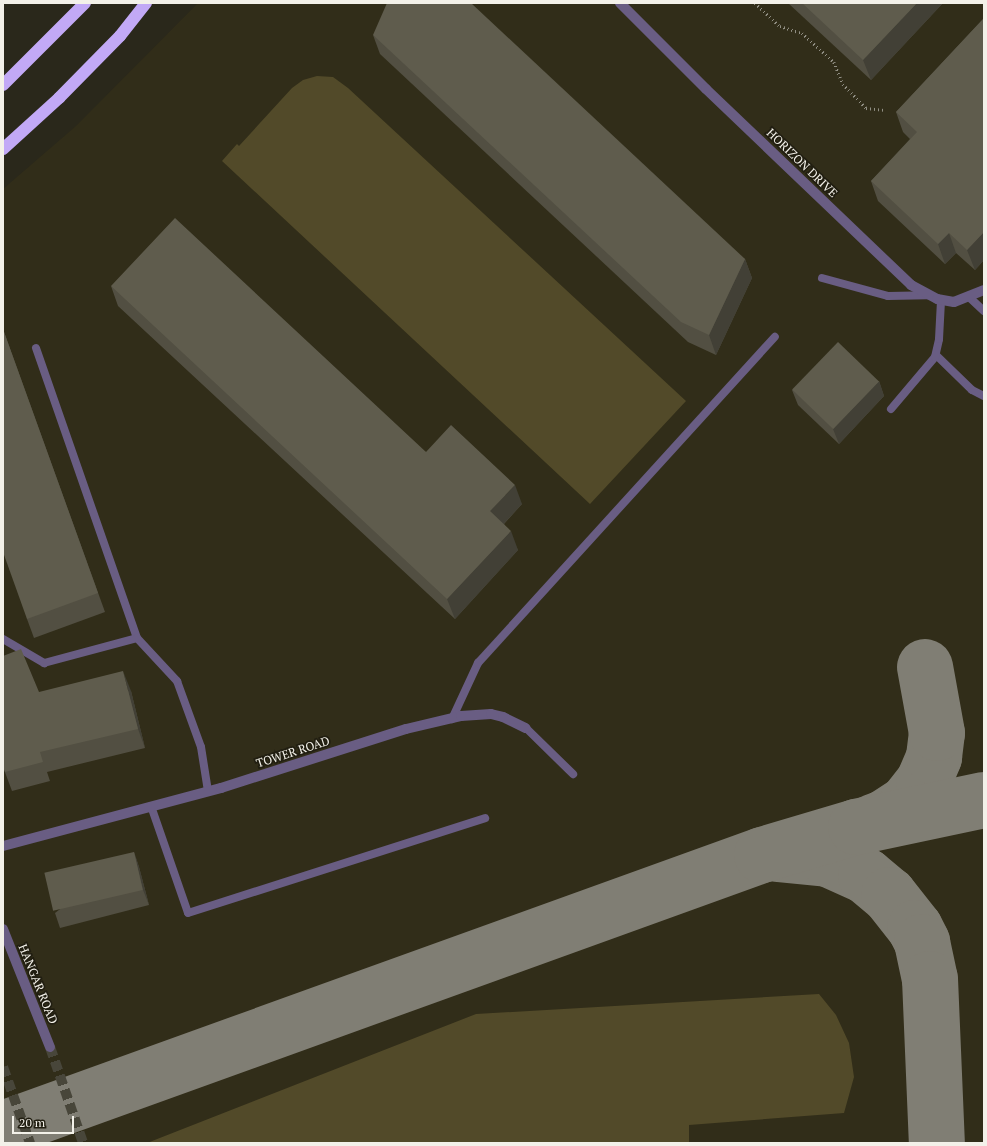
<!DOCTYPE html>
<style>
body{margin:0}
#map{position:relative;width:987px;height:1146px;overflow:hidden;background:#2a281b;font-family:"PT Serif",serif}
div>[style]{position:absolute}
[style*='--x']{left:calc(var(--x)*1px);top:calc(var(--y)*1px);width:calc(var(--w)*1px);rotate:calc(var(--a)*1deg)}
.built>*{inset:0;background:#312d19}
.green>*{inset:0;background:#524a29}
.taxiway>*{height:56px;margin:-28px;padding:0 28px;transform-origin:28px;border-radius:28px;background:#807e74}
.street-tunnel>*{height:10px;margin-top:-5px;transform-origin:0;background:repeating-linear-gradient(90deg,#48463a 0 10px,transparent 0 15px)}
.path>*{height:2.5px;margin-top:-1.25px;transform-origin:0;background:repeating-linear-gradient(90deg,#918f84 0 1px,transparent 0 4px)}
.lane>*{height:8px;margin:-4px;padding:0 4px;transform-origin:4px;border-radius:4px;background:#695d83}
.street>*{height:10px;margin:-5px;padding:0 5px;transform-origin:5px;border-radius:5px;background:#695d83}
.highway>*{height:12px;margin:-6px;padding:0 6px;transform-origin:6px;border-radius:6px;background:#c2a9f6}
.wall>*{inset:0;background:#524f42}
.shaded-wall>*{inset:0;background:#424036}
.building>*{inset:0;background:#5f5c4d;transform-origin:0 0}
span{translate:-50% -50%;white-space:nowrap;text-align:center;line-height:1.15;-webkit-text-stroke:3.5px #211e11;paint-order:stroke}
.street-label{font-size:12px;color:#f3f1e9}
.frame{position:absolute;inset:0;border:4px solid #f3f1e9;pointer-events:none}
.scale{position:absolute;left:12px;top:1116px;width:62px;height:18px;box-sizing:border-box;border:2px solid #f3f1e9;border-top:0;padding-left:5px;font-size:12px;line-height:14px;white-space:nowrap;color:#f3f1e9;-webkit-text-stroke:3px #211e11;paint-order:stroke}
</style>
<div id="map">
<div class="built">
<div style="clip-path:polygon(198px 3px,984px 3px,984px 1143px,3px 1143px,3px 189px,76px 126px)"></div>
</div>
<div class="green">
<div style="clip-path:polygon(317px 76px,333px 77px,348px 88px,686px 401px,590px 504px,222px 161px,237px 144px,239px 146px,292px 88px,303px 80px)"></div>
<div style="clip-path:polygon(819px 994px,836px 1015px,849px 1043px,854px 1077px,844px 1113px,689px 1125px,689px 1143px,147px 1143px,476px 1014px)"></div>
</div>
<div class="taxiway">
<div style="--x:873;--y:822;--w:12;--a:-20"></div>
<div style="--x:884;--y:818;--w:27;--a:-33"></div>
<div style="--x:907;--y:803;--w:28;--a:-52"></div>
<div style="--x:924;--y:781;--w:26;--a:-67"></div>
<div style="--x:934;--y:757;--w:24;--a:-83"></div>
<div style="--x:937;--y:733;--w:67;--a:-100.3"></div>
<div style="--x:777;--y:854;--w:51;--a:5.6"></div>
<div style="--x:828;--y:859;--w:42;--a:24.1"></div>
<div style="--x:866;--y:876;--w:30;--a:40"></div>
<div style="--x:889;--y:895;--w:42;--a:51.8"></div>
<div style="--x:915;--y:928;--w:16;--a:63"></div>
<div style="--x:922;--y:942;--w:38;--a:78"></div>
<div style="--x:930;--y:979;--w:164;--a:87.6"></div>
<div style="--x:3;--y:1129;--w:807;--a:-19.85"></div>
<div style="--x:762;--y:855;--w:98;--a:-16.6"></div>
<div style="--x:856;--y:827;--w:131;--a:-11.9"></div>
</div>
<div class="street-tunnel">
<div style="--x:50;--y:1047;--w:102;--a:71"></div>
<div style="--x:3;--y:1067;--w:81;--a:70.4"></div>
</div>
<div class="path">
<div style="--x:755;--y:3;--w:34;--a:43"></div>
<div style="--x:780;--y:26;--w:23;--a:18"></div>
<div style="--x:802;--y:33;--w:43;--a:42.2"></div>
<div style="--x:834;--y:62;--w:24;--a:68"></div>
<div style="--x:843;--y:84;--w:33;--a:46"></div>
<div style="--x:866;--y:108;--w:18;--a:6"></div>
</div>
<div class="lane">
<div style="--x:822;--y:278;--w:68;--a:15.3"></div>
<div style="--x:888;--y:296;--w:39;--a:-1"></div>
<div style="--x:970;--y:298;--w:19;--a:43"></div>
<div style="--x:36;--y:348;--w:307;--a:70.8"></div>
<div style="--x:936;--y:355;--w:50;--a:44.2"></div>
<div style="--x:972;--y:390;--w:13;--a:27"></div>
<div style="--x:891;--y:409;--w:68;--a:-49.8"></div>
<div style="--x:935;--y:357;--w:18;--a:-77"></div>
<div style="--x:939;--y:339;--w:39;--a:-87"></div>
<div style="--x:3;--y:639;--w:48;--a:30.3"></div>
<div style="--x:44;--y:663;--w:96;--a:-15"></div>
<div style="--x:137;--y:638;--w:59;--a:47.1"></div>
<div style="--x:177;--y:681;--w:70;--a:70"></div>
<div style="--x:201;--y:747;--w:45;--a:81"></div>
<div style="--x:452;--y:719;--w:62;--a:-65.1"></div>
<div style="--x:478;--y:663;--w:441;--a:-47.7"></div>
<div style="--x:526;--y:728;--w:66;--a:44.4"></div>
<div style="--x:151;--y:806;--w:113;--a:70.9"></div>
<div style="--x:188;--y:913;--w:312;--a:-17.7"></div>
</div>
<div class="street">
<div style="--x:620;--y:3;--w:122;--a:45"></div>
<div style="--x:706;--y:89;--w:284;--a:43.7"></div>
<div style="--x:911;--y:285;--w:30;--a:28"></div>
<div style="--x:937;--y:299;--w:17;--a:10"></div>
<div style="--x:954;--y:302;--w:32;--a:-22"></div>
<div style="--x:3;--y:846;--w:226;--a:-14.9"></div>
<div style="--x:221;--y:788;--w:194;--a:-17.7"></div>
<div style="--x:406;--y:729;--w:57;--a:-13.3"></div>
<div style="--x:461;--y:716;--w:30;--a:-4"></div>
<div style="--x:491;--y:714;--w:12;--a:14"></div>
<div style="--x:503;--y:717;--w:25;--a:26"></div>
<div style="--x:3;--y:929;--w:127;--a:68.3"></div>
</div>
<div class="highway">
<div style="--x:3;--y:85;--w:116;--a:-45"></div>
<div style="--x:3;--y:149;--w:76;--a:-42.3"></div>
<div style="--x:59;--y:98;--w:87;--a:-45.5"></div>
<div style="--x:120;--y:36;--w:42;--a:-51.8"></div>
</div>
<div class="wall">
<div style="clip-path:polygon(788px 3px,943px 3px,871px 80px)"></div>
<div style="clip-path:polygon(984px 18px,984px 260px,975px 270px,956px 253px,945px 264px,878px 201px,871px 181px,910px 139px,903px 132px,896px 112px)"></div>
<div style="clip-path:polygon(373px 35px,745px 259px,752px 278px,716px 355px,688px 342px,380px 54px)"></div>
<div style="clip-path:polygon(111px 286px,426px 452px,522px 504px,504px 524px,518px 550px,455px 619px,118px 306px)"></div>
<div style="clip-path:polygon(4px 332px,105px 612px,34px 638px,27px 619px)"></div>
<div style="clip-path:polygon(879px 381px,884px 396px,839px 444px,798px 405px,792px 390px)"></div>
<div style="clip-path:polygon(131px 691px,145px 748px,47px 772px,50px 781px,12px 791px,3px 767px,39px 692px)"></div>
<div style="clip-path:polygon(134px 852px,139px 867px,149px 905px,60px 928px,55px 913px)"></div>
</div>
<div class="shaded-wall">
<div style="clip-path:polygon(917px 3px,943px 3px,871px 80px,863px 60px)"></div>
<div style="clip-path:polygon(984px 232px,984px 260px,975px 270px,967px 250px)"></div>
<div style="clip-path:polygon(949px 233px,956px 253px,945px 264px,938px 244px)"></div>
<div style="clip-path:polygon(745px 259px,752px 278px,716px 355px,709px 335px)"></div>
<div style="clip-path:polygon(879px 381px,884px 396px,839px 444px,833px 429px)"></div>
<div style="clip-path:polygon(515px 485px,522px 504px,497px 531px,490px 511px)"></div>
<div style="clip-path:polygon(511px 531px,518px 550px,455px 619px,447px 599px)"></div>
<div style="clip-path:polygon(123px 671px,131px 691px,145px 748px,138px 729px)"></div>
<div style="clip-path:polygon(134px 852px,139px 867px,149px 905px,143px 890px)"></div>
</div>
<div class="building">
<div style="clip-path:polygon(387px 3px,471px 3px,745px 259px,709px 335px,681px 322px,373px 35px)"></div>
<div style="clip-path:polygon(802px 3px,917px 3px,863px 60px)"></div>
<div style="clip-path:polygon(984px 18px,984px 232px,967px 250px,949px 233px,938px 244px,871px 181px,917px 132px,896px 112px)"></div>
<div style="clip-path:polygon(175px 218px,426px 452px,451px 425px,515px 485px,490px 511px,511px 531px,447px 599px,111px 286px)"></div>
<div style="clip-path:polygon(3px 329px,98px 593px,27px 619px,3px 552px)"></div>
<div style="left:838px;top:342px;width:57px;height:66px;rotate:44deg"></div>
<div style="clip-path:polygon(21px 649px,39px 692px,123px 671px,138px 729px,40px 752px,43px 762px,5px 772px,3px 766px,3px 656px)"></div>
<div style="left:134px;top:852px;width:39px;height:92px;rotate:77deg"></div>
</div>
<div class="street-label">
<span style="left:802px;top:163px;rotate:44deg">HORIZON DRIVE</span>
<span style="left:293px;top:752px;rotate:-18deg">TOWER ROAD</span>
<span style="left:38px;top:984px;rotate:68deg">HANGAR ROAD</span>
</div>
<div class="frame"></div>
<div class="scale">20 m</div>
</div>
